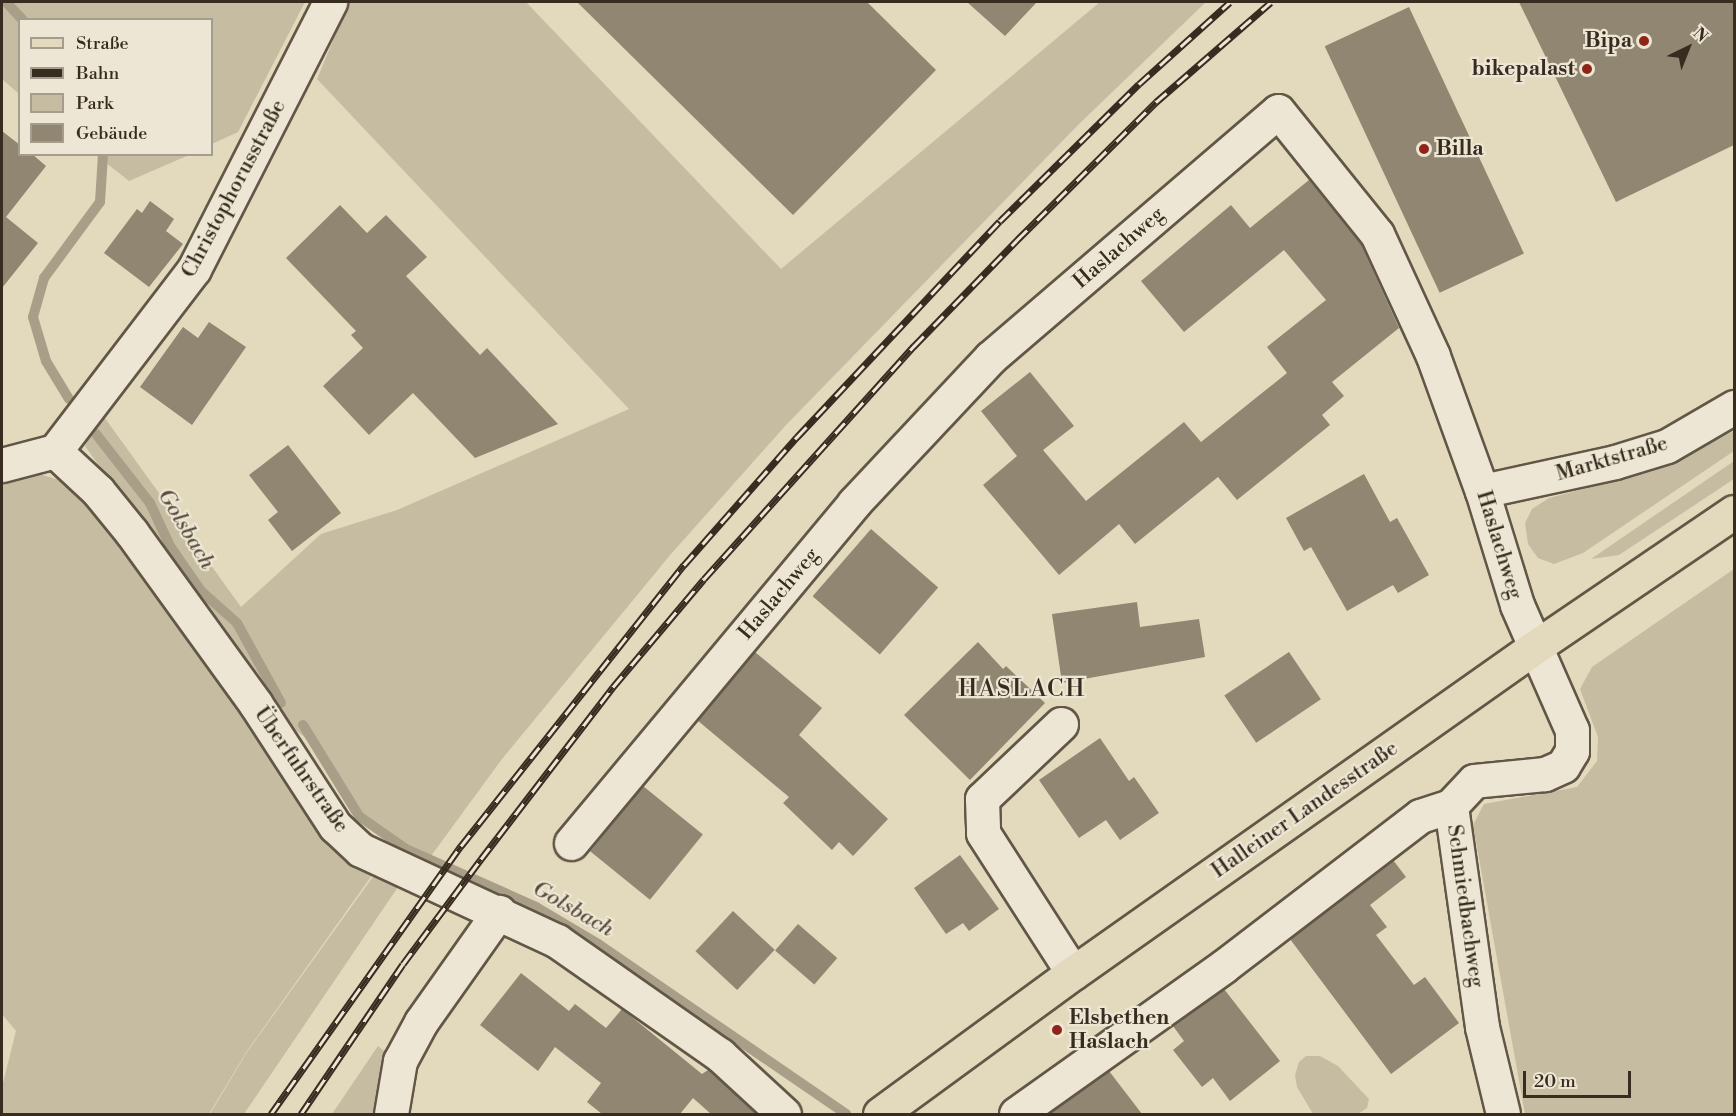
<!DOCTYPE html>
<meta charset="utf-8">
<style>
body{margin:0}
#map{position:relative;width:1736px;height:1116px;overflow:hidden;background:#e3d9bd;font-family:"Libre Bodoni",serif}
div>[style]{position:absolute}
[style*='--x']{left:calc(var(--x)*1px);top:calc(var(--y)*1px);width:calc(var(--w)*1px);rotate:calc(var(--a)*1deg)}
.green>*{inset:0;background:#c6bca2}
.stream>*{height:10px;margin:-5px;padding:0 5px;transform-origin:5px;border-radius:5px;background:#a99e87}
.building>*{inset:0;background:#908671;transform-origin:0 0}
.roads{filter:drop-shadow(2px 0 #625746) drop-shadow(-2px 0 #625746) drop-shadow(0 2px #625746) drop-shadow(0 -2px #625746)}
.minor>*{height:33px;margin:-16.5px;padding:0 16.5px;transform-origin:16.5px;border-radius:16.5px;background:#ede6d4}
.major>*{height:33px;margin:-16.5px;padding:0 16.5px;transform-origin:16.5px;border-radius:16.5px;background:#e3d9bd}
.rail>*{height:7px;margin-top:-3.5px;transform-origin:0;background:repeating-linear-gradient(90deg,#ede6d4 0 14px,#372c1f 0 28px);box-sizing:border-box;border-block:2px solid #372c1f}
.dots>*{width:16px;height:16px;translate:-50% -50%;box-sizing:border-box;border:3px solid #ede6d4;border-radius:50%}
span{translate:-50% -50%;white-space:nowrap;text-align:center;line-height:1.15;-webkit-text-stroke:4.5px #ede6d4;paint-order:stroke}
.poi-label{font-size:21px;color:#372c1f;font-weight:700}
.right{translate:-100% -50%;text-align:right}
.left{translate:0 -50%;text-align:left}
.street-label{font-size:21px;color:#372c1f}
.water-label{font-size:22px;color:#594e3e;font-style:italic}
.quarter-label{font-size:24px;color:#372c1f;letter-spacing:1.5px}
.frame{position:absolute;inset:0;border:3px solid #372c1f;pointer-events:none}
.legend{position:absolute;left:18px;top:18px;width:195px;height:138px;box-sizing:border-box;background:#ede6d4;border:2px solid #a49c8c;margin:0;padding:8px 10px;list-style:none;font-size:18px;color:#372c1f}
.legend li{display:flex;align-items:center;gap:12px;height:30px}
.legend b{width:30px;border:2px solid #a49c8c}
.north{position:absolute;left:1658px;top:18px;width:60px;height:60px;-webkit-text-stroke:4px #ede6d4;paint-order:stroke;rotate:43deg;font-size:16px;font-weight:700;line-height:24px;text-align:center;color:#372c1f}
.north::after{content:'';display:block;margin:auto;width:21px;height:27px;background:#372c1f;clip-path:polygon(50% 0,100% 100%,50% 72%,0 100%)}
.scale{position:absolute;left:1523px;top:1071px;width:108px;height:27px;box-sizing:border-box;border:3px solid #372c1f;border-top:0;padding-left:8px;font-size:18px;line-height:21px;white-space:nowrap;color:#372c1f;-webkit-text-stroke:4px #ede6d4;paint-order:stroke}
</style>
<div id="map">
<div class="green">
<div style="clip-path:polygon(2px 2px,305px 2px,238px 132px,212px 144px,212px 20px,20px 20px,19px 94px,2px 79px)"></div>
<div style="clip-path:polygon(349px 2px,526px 2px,781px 269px,1100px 2px,1206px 2px,1079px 124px,786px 425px,671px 554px,502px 759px,431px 856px,407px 845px,362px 812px,319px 748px,278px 717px,85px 446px,102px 414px,241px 607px,321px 534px,397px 510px,629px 409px,317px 79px)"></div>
<div style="clip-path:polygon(96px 155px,189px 155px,129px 181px)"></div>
<div style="clip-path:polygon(1734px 431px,1734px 451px,1583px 553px,1554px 564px,1538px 558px,1528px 544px,1525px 523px,1532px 509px,1549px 498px,1653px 471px)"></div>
<div style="clip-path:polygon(1734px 461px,1734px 479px,1619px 555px,1591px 559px)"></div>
<div style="clip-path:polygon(36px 473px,59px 480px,90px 499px,375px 871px,247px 1051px,209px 1114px,2px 1114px,2px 1087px,16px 1031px,2px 1014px,2px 481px)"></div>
<div style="clip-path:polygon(1734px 569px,1734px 1114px,1525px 1114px,1473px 825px,1484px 804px,1577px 787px,1597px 761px,1598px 737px,1580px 689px,1592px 667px)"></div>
<div style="clip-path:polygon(377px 871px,402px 881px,244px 1114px,210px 1114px,247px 1052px)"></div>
<div style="clip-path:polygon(378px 1046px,395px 1060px,383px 1114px,332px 1114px)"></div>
<div style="clip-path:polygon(1320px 1056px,1338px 1066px,1369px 1099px,1367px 1108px,1358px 1114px,1313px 1114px,1297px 1087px,1295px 1075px,1299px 1062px,1306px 1056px)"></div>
</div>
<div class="stream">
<div style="--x:6;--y:2;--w:25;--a:47"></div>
<div style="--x:69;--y:399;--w:44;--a:-121.2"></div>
<div style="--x:46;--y:361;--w:46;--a:-106.5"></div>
<div style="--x:33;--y:317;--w:41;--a:-74.2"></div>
<div style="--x:44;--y:278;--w:94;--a:-53.6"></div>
<div style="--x:100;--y:202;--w:48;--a:-86.4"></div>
<div style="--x:96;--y:434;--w:88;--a:52"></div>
<div style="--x:150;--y:503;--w:47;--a:65.1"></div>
<div style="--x:170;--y:546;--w:55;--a:55.4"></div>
<div style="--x:201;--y:591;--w:48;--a:41.6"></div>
<div style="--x:237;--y:623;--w:91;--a:61.2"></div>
<div style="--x:303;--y:725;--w:107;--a:58.4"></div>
<div style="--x:359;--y:816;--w:57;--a:35.1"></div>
<div style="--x:406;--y:849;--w:142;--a:24"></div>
<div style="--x:536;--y:907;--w:72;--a:30.8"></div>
<div style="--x:598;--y:944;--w:301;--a:34.4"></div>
</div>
<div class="building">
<div style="clip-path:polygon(577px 2px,867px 2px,936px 70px,793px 215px)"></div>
<div style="clip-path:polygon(967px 2px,1037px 2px,1005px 36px)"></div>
<div style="clip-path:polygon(1519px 2px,1734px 2px,1734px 145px,1616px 202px)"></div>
<div style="left:1409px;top:7px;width:272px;height:93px;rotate:65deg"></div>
<div style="clip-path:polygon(2px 131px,20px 145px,20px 154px,32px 154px,46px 166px,6px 217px,38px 243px,2px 288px)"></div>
<div style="clip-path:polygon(1309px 180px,1361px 244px,1399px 328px,1332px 382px,1344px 396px,1322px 415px,1330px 425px,1237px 500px,1218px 477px,1135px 544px,1119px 524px,1059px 575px,983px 485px,1017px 456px,981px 411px,1030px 372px,1074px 426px,1043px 450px,1086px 501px,1184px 422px,1201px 442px,1287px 373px,1267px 347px,1326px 300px,1284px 250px,1184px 332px,1141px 281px,1231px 205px,1250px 228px)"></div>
<div style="clip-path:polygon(150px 201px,174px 219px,166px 231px,183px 244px,149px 287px,104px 253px,137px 209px,142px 213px)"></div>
<div style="clip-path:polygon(340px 205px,367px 233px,386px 215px,427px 257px,406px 276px,480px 355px,487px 348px,558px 424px,475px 458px,413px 393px,369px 435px,323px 386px,363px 348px,351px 335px,356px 331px,286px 258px)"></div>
<div style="clip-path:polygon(209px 322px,246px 347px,192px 425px,140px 387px,183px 327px,198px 338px)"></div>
<div style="clip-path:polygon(288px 445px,341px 513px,292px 551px,268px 520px,278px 512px,249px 475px)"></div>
<div style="clip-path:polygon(1364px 474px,1390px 522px,1397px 518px,1429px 575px,1398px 593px,1393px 585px,1347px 611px,1311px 547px,1304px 551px,1286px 518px)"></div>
<div style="left:871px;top:529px;width:89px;height:89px;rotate:41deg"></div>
<div style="clip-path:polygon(1137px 602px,1140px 627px,1199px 619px,1205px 657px,1062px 683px,1052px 614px)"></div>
<div style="clip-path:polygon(978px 642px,1003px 669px,1006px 666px,1045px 703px,970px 780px,904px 715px)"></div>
<div style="clip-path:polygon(755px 652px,822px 708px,799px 735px,888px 819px,853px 856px,839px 842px,832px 850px,783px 803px,789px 797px,697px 720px)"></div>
<div style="left:1289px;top:652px;width:57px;height:78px;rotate:56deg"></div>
<div style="clip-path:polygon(1100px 738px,1129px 781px,1134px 777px,1159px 813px,1120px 840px,1106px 820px,1079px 838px,1039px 780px)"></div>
<div style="left:643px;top:786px;width:77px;height:84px;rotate:39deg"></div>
<div style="clip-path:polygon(960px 855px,999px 909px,969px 931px,963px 923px,946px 934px,914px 888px)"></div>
<div style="clip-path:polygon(1393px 860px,1406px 877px,1370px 905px,1387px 927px,1376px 935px,1414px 985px,1425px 977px,1459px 1023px,1391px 1074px,1290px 939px)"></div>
<div style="left:733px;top:911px;width:57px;height:55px;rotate:43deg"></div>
<div style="left:798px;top:924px;width:52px;height:35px;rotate:41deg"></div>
<div style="clip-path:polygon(521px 973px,569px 1011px,575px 1004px,606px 1028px,622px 1009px,702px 1074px,708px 1070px,757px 1114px,711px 1114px,693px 1098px,680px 1114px,602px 1114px,587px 1102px,601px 1083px,555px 1047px,538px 1071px,480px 1025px)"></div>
<div style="clip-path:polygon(1224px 989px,1280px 1061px,1230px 1101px,1213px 1078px,1202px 1087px,1173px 1050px,1184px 1041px,1173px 1026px)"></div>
<div style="clip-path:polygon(1109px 1071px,1142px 1114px,1048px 1114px)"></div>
</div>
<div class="roads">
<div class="minor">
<div style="--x:55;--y:451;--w:59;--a:42.9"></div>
<div style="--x:98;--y:491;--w:54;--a:51"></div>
<div style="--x:132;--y:533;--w:210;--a:54.1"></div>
<div style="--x:255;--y:703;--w:147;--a:57"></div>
<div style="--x:335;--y:826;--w:35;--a:43"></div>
<div style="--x:361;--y:850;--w:216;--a:24.9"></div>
<div style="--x:557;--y:941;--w:199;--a:35"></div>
<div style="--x:720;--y:1055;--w:87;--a:42.7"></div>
<div style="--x:55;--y:451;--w:229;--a:-52.6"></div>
<div style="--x:194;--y:269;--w:300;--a:-63"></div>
<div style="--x:2;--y:465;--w:55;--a:-14.8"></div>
<div style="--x:1482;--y:491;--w:136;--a:-12.3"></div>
<div style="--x:1615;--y:462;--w:54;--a:-17.1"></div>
<div style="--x:1667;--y:446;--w:78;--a:-30.2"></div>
<div style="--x:1061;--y:724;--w:109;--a:136.5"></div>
<div style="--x:982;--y:799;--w:34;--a:88"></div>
<div style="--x:983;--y:833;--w:166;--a:57.3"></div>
<div style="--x:571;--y:843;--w:442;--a:-50.2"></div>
<div style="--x:854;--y:503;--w:199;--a:-46.8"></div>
<div style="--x:990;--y:358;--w:379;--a:-40.6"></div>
<div style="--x:1278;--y:111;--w:158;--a:51.2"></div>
<div style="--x:1377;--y:234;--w:134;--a:65.3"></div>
<div style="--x:1433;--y:356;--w:144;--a:70.1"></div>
<div style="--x:1482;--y:491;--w:119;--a:72.9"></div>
<div style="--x:1517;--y:605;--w:137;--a:66.3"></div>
<div style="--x:1572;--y:730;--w:21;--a:90"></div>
<div style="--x:1572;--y:751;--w:17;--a:121"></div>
<div style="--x:1563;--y:766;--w:20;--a:156"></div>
<div style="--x:1545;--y:774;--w:71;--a:174.4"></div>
<div style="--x:1474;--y:781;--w:34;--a:133"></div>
<div style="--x:1451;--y:806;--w:223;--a:82"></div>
<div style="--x:1482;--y:1027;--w:89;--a:76.4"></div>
<div style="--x:391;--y:1114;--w:54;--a:-80.4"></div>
<div style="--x:400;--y:1061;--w:44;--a:-61.7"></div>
<div style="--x:421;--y:1022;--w:135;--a:-54.7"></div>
<div style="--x:1016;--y:1114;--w:255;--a:-35.4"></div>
<div style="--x:1224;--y:966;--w:247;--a:-37.4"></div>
<div style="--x:1420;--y:816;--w:33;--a:-18"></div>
</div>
<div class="major">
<div style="--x:880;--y:1114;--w:239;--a:-36.2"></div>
<div style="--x:1073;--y:973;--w:565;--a:-35.21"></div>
<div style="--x:1535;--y:647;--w:240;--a:-34.2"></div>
</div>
</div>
<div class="rail">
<div style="--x:271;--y:1114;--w:329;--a:-54.7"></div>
<div style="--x:461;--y:846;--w:359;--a:-51.6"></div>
<div style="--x:684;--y:565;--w:171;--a:-48.6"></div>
<div style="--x:797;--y:437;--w:296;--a:-46.8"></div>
<div style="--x:1000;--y:221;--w:195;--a:-44.6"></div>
<div style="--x:1139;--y:84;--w:122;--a:-42"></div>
<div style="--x:301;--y:1114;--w:181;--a:-55.8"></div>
<div style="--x:403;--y:964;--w:131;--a:-53.4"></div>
<div style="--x:481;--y:859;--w:217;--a:-52.5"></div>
<div style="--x:613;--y:687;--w:141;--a:-49.9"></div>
<div style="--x:704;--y:579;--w:314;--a:-48"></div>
<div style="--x:914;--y:346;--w:148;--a:-45.8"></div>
<div style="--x:1017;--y:240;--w:196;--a:-44.8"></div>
<div style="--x:1156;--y:102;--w:152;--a:-41"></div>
</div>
<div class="dots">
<div style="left:1644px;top:41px;background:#8f2418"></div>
<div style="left:1587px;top:69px;background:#8f2418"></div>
<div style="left:1424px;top:149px;background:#8f2418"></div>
<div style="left:1057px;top:1030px;background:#8f2418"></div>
</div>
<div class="poi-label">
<span class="right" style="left:1632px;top:41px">Bipa</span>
<span class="right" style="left:1575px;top:69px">bikepalast</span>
<span class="left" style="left:1436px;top:149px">Billa</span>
<span class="left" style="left:1069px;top:1030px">Elsbethen<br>Haslach</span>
</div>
<div class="street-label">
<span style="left:234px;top:189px;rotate:-62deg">Christophorusstraße</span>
<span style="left:1119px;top:248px;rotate:-41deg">Haslachweg</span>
<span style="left:1612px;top:459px;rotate:-16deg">Marktstraße</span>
<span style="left:1499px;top:545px;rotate:73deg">Haslachweg</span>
<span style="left:779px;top:594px;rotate:-50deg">Haslachweg</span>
<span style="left:301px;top:770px;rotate:55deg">Überfuhrstraße</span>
<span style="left:1305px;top:810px;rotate:-35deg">Halleiner Landesstraße</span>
<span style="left:1465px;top:906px;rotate:82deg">Schmiedbachweg</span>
</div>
<div class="water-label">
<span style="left:186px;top:529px;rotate:59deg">Golsbach</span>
<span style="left:573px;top:909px;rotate:30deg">Golsbach</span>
</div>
<div class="quarter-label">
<span style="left:1022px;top:690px">HASLACH</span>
</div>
<div class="frame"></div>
<ul class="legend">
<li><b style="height:8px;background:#e3d9bd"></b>Straße</li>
<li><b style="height:8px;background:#372c1f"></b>Bahn</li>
<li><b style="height:16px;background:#c6bca2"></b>Park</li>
<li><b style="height:16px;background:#908671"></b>Gebäude</li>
</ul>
<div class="north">N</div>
<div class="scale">20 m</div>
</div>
